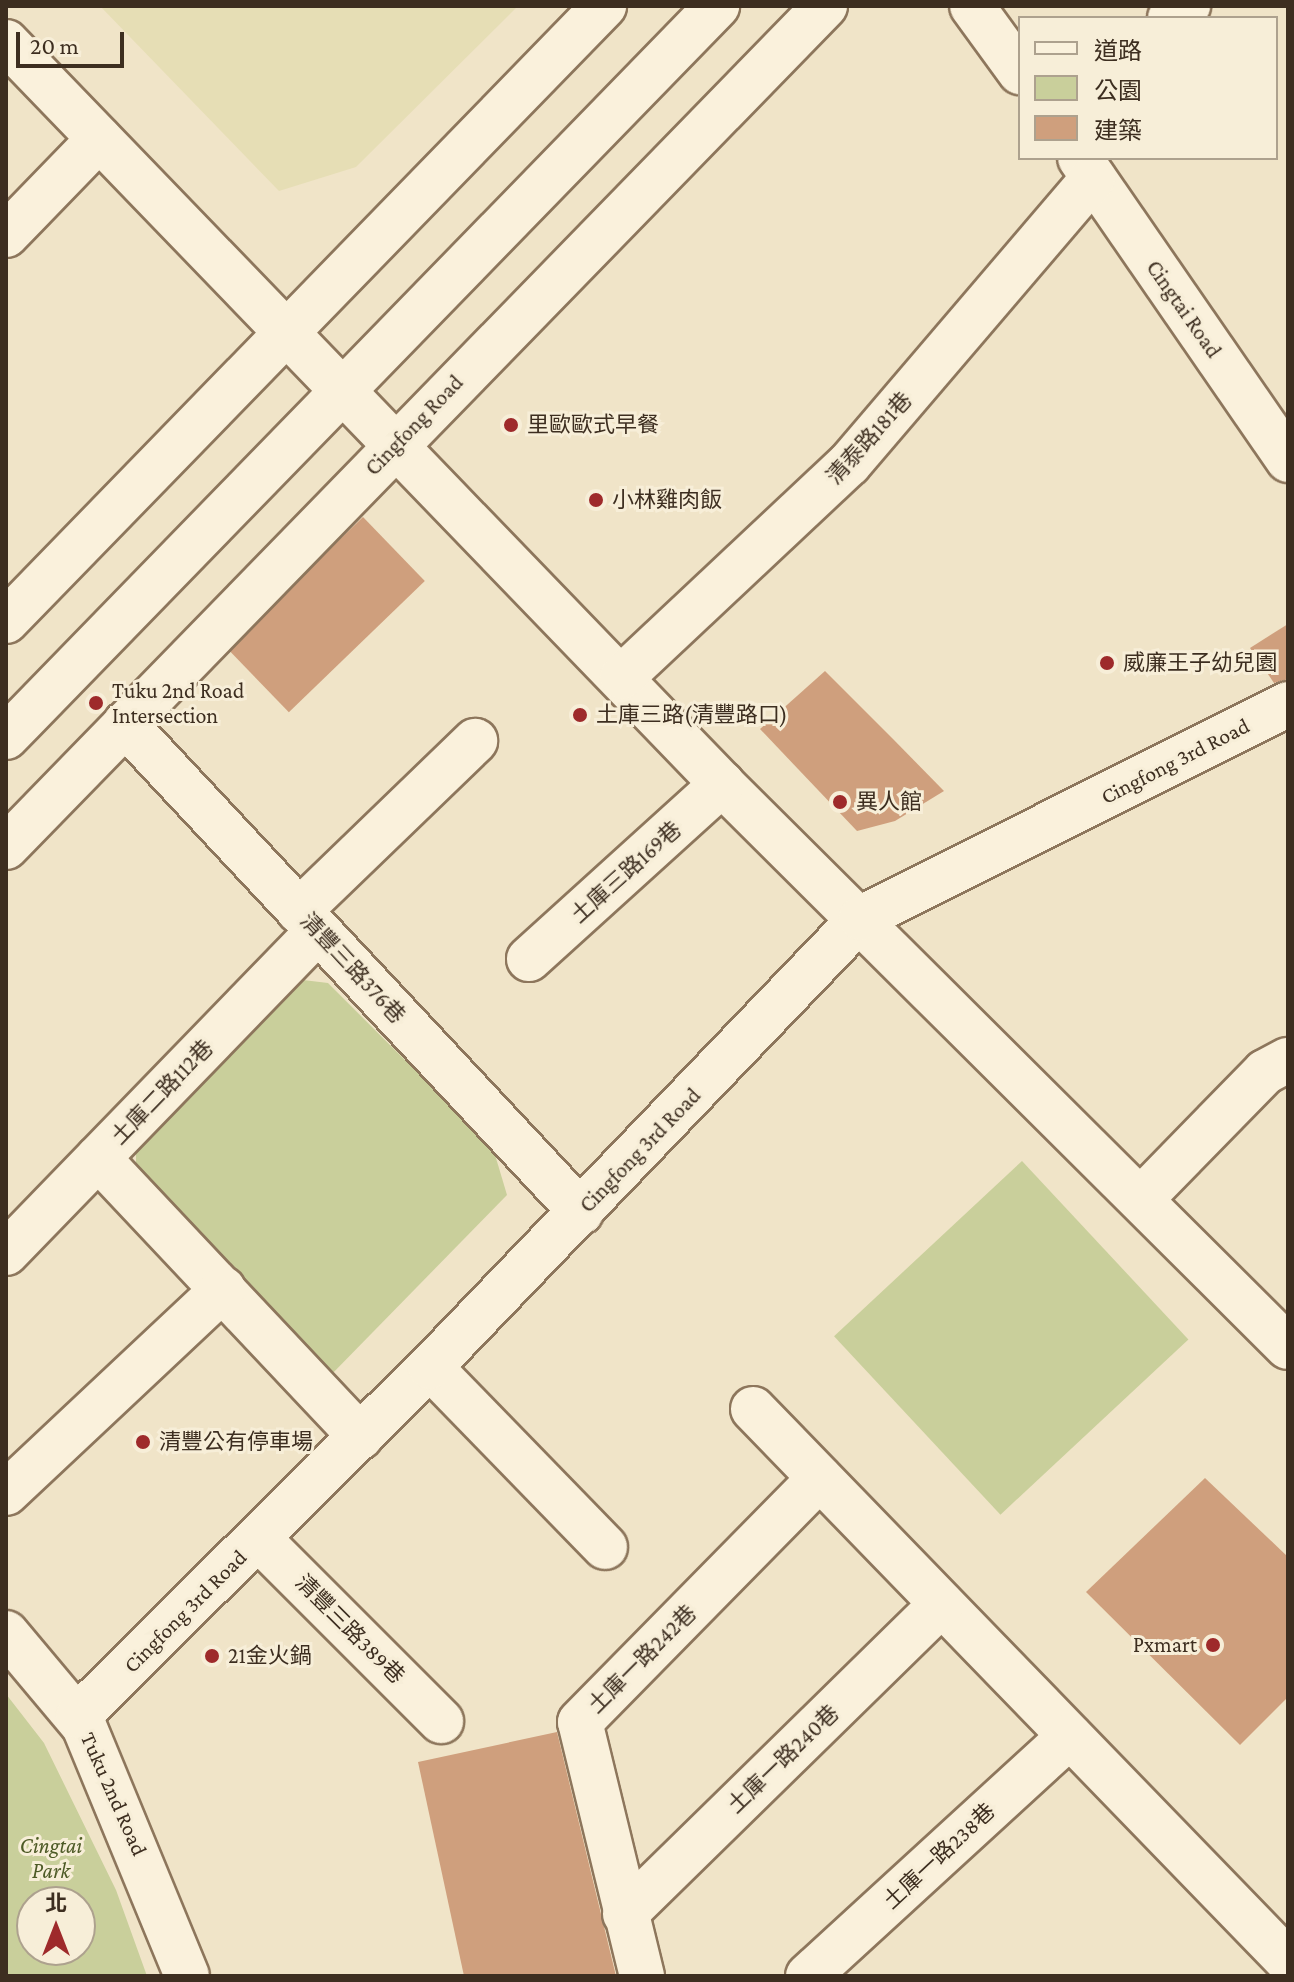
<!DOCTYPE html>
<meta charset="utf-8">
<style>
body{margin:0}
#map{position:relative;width:1294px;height:1982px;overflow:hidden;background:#f0e4c8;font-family:"Crimson Pro","Noto Sans TC",serif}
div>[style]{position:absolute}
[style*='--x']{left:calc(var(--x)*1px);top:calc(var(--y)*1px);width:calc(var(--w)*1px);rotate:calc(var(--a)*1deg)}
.farmland>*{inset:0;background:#e6deb5}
.green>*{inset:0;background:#c9cf9b;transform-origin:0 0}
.building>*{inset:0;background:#cf9f7d;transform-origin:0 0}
.roads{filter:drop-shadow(2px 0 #8d765c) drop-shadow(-2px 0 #8d765c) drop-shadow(0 2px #8d765c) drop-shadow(0 -2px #8d765c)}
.minor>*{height:44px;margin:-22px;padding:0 22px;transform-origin:22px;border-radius:22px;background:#faf1dc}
.dots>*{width:22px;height:22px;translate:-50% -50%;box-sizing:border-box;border:4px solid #f7eed8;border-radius:50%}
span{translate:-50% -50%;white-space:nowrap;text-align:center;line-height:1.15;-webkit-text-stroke:6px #f7eed8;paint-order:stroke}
.street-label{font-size:22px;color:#3d2e20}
.poi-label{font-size:22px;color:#3d2e20}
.left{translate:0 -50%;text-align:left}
.right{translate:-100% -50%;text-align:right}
.park-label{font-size:22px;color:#4d5a26;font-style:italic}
.frame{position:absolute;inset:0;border:8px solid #3d2e20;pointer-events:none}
.legend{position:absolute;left:1018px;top:16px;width:260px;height:144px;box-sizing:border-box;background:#f7eed8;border:2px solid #ada18e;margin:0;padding:10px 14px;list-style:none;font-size:24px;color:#3d2e20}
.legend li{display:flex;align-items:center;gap:16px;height:40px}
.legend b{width:40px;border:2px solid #ada18e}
.north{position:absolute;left:16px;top:1886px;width:80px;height:80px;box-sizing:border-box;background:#f7eed8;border:2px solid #ada18e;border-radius:50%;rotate:0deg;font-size:22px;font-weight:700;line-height:32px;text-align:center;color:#3d2e20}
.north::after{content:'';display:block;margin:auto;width:28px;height:36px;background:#9e2a2b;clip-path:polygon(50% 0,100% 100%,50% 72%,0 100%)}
.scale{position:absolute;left:16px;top:32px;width:108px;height:36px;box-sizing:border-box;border:4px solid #3d2e20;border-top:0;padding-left:10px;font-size:24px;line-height:28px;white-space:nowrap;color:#3d2e20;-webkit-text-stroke:6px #f7eed8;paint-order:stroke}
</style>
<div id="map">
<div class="farmland">
<div style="clip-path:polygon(100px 6px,518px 6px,356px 167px,279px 191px)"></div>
</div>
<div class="green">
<div style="clip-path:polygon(303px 980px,328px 983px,493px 1148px,507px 1195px,328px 1378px,136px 1178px,136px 1148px)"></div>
<div style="left:1022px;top:1161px;width:244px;height:257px;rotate:47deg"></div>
<div style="clip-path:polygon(evenodd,6px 1694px,44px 1743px,116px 1890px,147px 1976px,6px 1976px,6px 1694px,32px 1902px,80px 1902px,80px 1950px,32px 1950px,32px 1902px)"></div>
</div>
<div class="building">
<div style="left:363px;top:517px;width:89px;height:189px;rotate:46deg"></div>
<div style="clip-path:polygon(1288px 624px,1288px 679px,1274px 683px,1250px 648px)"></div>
<div style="clip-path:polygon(825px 671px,893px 739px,944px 791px,895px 821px,857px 831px,760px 729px)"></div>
<div style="clip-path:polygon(1205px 1478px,1288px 1557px,1288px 1697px,1240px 1745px,1086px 1592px)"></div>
<div style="clip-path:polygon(557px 1732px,616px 1976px,464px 1976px,418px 1762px)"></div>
</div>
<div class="roads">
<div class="minor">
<div style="--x:972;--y:6;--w:82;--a:54"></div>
<div style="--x:1170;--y:18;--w:22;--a:-34"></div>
<div style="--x:6;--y:42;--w:1031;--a:46.02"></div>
<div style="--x:722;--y:784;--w:798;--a:44.85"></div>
<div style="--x:1080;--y:158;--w:367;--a:55.4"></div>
<div style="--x:6;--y:235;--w:134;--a:-45.9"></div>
<div style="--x:6;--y:621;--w:858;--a:-45.8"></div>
<div style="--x:622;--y:677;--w:311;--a:-43.2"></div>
<div style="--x:849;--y:464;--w:376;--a:-49.5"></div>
<div style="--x:125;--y:724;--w:668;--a:46.94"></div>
<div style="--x:6;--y:737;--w:1020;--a:-45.79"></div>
<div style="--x:6;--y:847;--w:1174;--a:-45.76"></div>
<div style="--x:299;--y:911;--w:245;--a:-44"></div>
<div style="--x:529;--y:959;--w:261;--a:-42.2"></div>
<div style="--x:98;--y:1158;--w:383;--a:46.7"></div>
<div style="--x:1141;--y:1199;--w:177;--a:-45.7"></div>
<div style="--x:1265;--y:1072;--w:26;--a:-28"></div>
<div style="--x:6;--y:1253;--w:448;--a:-45.9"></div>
<div style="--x:430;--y:1367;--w:251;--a:45.8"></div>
<div style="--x:753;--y:1409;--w:769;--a:45.9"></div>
<div style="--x:6;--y:1493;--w:298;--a:-43.2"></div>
<div style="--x:258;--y:1538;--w:259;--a:45"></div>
<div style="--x:6;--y:1633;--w:121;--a:50"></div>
<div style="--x:84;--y:1726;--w:270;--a:67.6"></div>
<div style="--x:78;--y:1716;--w:496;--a:-44.8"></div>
<div style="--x:430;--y:1367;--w:622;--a:-46.17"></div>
<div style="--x:861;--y:918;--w:478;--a:-26.6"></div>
<div style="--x:625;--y:1914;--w:443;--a:-44.4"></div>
<div style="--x:642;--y:1976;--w:261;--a:-103.7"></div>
<div style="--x:580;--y:1722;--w:342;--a:-45.5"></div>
<div style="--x:808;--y:1976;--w:355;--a:-42.5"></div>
</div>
</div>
<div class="dots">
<div style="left:511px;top:425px;background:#9e2a2b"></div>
<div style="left:596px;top:500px;background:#9e2a2b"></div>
<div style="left:1107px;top:663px;background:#9e2a2b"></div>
<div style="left:96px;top:703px;background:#9e2a2b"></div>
<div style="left:580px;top:715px;background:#9e2a2b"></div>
<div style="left:840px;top:802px;background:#9e2a2b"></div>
<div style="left:143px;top:1442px;background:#9e2a2b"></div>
<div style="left:1213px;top:1645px;background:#9e2a2b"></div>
<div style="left:212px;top:1656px;background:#9e2a2b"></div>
</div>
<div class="street-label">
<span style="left:1184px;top:309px;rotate:55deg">Cingtai Road</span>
<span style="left:414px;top:425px;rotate:-46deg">Cingfong Road</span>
<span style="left:869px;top:438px;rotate:-48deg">清泰路181巷</span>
<span style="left:1175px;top:761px;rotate:-27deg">Cingfong 3rd Road</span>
<span style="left:626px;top:872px;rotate:-42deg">土庫三路169巷</span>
<span style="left:353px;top:968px;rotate:47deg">清豐三路376巷</span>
<span style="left:162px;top:1092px;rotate:-46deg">土庫二路112巷</span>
<span style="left:640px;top:1150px;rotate:-46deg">Cingfong 3rd Road</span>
<span style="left:185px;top:1611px;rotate:-45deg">Cingfong 3rd Road</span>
<span style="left:350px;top:1629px;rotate:45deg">清豐三路389巷</span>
<span style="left:642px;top:1659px;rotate:-45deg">土庫一路242巷</span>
<span style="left:783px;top:1759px;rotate:-44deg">土庫一路240巷</span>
<span style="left:114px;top:1794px;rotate:66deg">Tuku 2nd Road</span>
<span style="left:939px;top:1856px;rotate:-43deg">土庫一路238巷</span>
</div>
<div class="poi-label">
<span class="left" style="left:527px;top:425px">里歐歐式早餐</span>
<span class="left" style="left:612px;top:500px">小林雞肉飯</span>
<span class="left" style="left:1123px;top:663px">威廉王子幼兒園</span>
<span class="left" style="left:112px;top:703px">Tuku 2nd Road<br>Intersection</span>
<span class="left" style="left:596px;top:715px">土庫三路(清豐路口)</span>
<span class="left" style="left:856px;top:802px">異人館</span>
<span class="left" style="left:159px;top:1442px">清豐公有停車場</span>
<span class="right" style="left:1197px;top:1645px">Pxmart</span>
<span class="left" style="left:228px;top:1656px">21金火鍋</span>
</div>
<div class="park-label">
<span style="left:51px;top:1858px">Cingtai<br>Park</span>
</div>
<div class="frame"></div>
<ul class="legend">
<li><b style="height:10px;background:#faf1dc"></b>道路</li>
<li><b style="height:22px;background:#c9cf9b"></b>公園</li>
<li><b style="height:22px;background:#cf9f7d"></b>建築</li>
</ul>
<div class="north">北</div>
<div class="scale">20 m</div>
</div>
